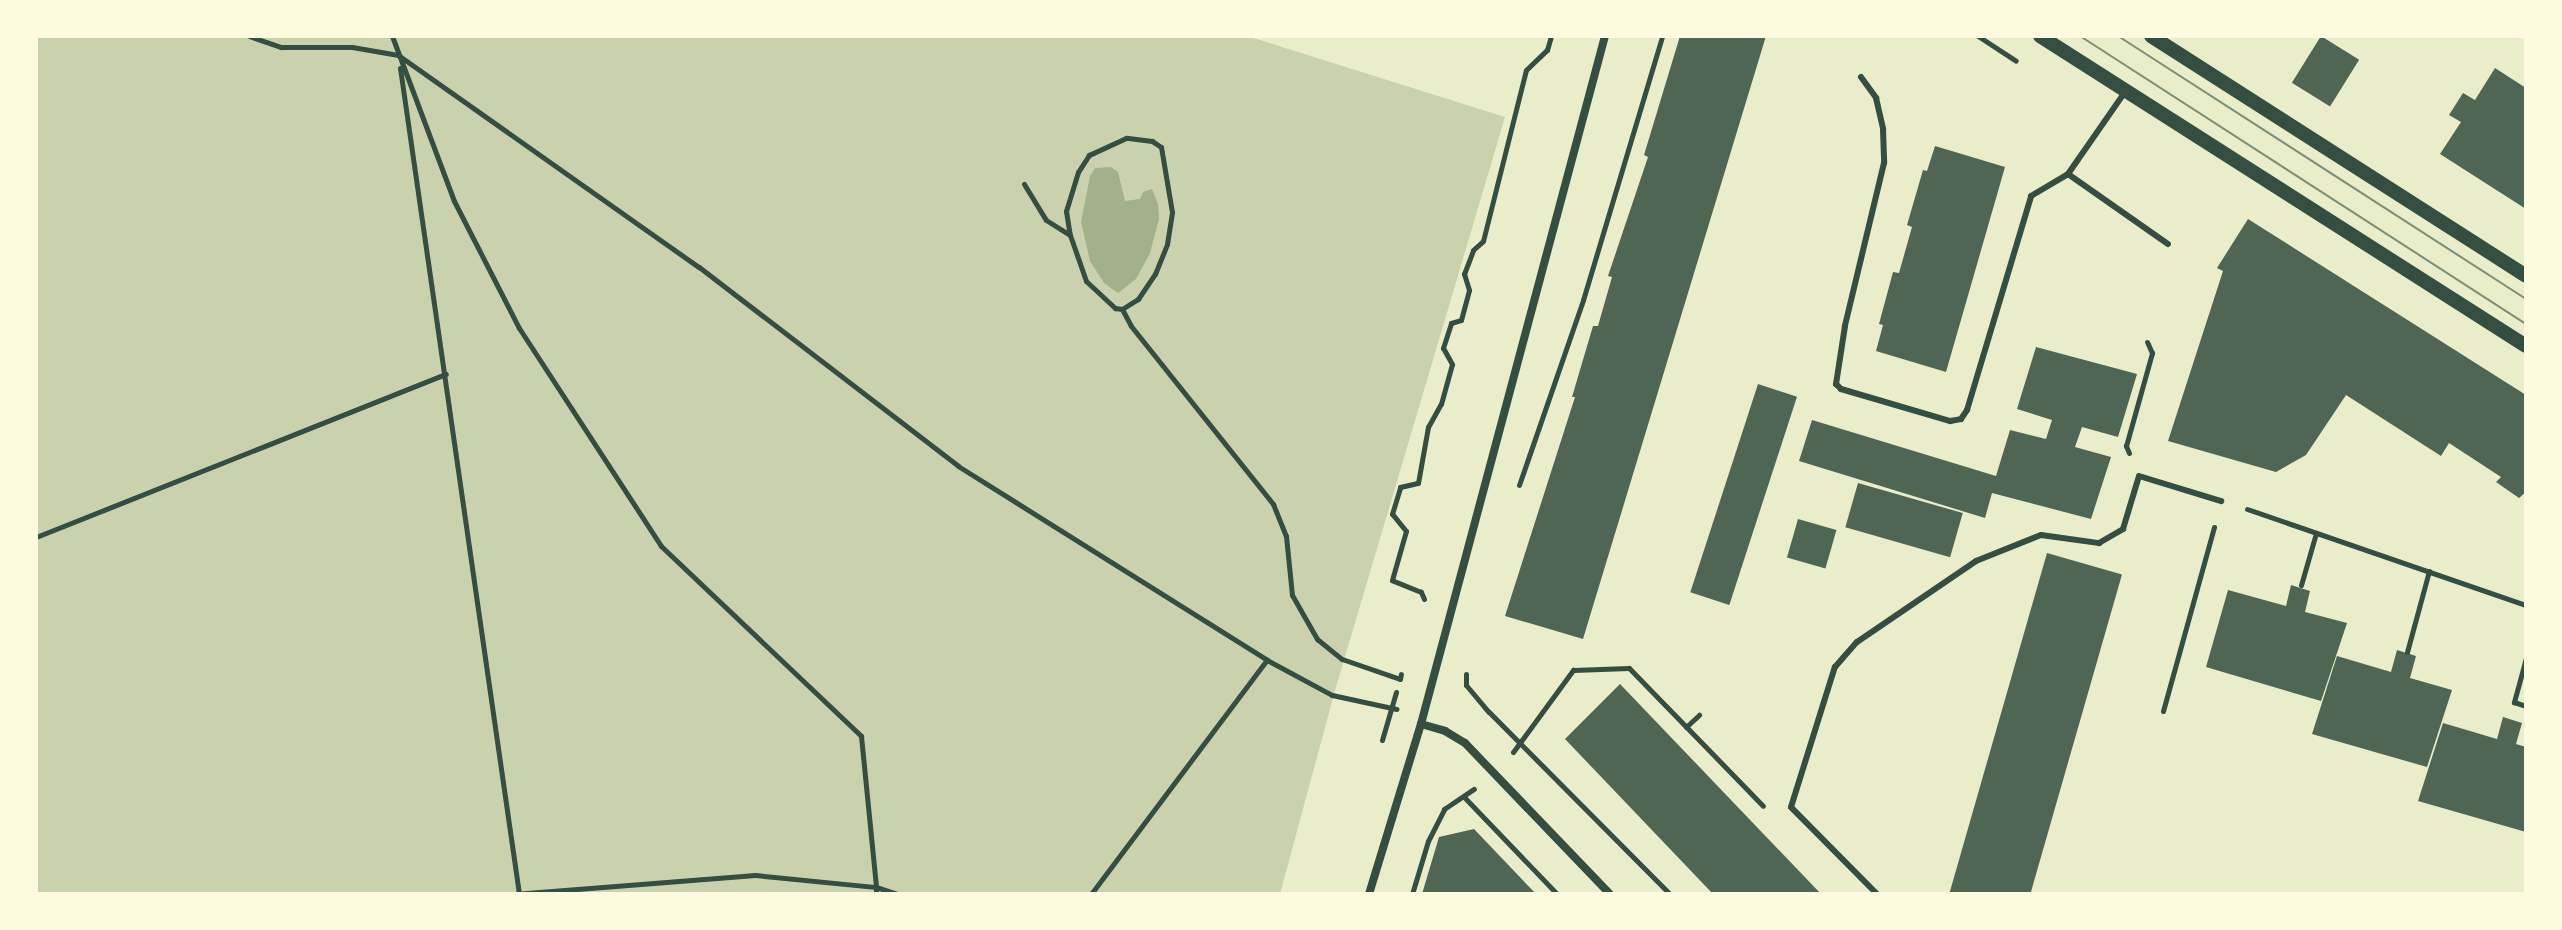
<!DOCTYPE html>
<style>
body{margin:0}
#map{position:relative;width:2562px;height:930px;overflow:hidden;background:#e9edc9;font-family:Cabin,sans-serif}
div>[style]{position:absolute}
[style*='--x']{left:calc(var(--x)*1px);top:calc(var(--y)*1px);width:calc(var(--w)*1px);rotate:calc(var(--a)*1deg)}
.green>*{inset:0;background:#cad2ad}
.water>*{inset:0;background:#a3b18a}
.building>*{inset:0;background:#4f6655;transform-origin:0 0}
.path>*{height:5px;margin:-2.5px;padding:0 2.5px;transform-origin:2.5px;border-radius:2.5px;background:#344e41}
.service>*{height:6px;margin:-3px;padding:0 3px;transform-origin:3px;border-radius:3px;background:#344e41}
.minor>*{height:8px;margin:-4px;padding:0 4px;transform-origin:4px;border-radius:4px;background:#344e41}
.tertiary>*{height:14px;margin:-7px;padding:0 7px;transform-origin:7px;border-radius:7px;background:#344e41}
.tram>*{height:2px;margin:-1px;padding:0 1px;transform-origin:1px;border-radius:1px;background:#7c8e77}
span{translate:-50% -50%;white-space:nowrap;text-align:center;line-height:1.15;-webkit-text-stroke:8px #fefae0;paint-order:stroke}
.frame{position:absolute;inset:0;border:38px solid #fefae0;pointer-events:none}
</style>
<div id="map">
<div class="green">
<div style="clip-path:polygon(36px 36px,1247px 36px,1505px 117px,1336px 687px,1280px 894px,36px 894px)"></div>
</div>
<div class="water">
<div style="clip-path:polygon(1111px 167px,1118px 172px,1125px 201px,1140px 199px,1143px 192px,1152px 189px,1158px 204px,1159px 219px,1150px 253px,1136px 279px,1118px 293px,1104px 283px,1090px 261px,1081px 222px,1090px 176px,1095px 168px)"></div>
</div>
<div class="building">
<div style="clip-path:polygon(1680px 36px,1766px 36px,1583px 639px,1505px 616px,1575px 397px,1572px 397px,1593px 326px,1598px 326px,1612px 277px,1608px 276px,1648px 157px,1644px 155px)"></div>
<div style="left:2321px;top:36px;width:45px;height:55px;rotate:32deg"></div>
<div style="clip-path:polygon(2495px 68px,2526px 88px,2526px 209px,2440px 154px,2461px 122px,2449px 115px,2463px 93px,2475px 100px)"></div>
<div style="clip-path:polygon(1935px 146px,2005px 167px,1946px 372px,1876px 351px,1883px 325px,1879px 324px,1893px 272px,1899px 273px,1912px 227px,1907px 225px,1923px 170px,1927px 171px)"></div>
<div style="clip-path:polygon(2248px 219px,2526px 395px,2526px 492px,2519px 498px,2496px 482px,2501px 477px,2449px 443px,2441px 456px,2346px 395px,2306px 455px,2276px 472px,2168px 441px,2223px 271px,2217px 268px)"></div>
<div style="clip-path:polygon(2036px 347px,2137px 374px,2118px 437px,2082px 427px,2075px 447px,2111px 457px,2091px 519px,1992px 493px,1985px 518px,1799px 461px,1812px 420px,1996px 476px,2010px 430px,2046px 439px,2052px 420px,2017px 409px)"></div>
<div style="left:1758px;top:384px;width:41px;height:219px;rotate:18deg"></div>
<div style="left:1858px;top:483px;width:109px;height:46px;rotate:16deg"></div>
<div style="left:1798px;top:519px;width:40px;height:40px;rotate:16deg"></div>
<div style="left:2047px;top:553px;width:78px;height:355px;rotate:16deg"></div>
<div style="clip-path:polygon(2291px 585px,2310px 591px,2305px 612px,2347px 623px,2321px 701px,2206px 667px,2228px 590px,2286px 606px)"></div>
<div style="clip-path:polygon(2397px 650px,2416px 656px,2410px 678px,2452px 690px,2427px 767px,2312px 734px,2337px 656px,2391px 672px)"></div>
<div style="clip-path:polygon(1620px 684px,1821px 894px,1713px 894px,1565px 739px)"></div>
<div style="clip-path:polygon(2503px 717px,2522px 723px,2516px 744px,2526px 747px,2526px 832px,2418px 801px,2443px 723px,2497px 739px)"></div>
<div style="clip-path:polygon(1474px 829px,1536px 894px,1422px 894px,1439px 837px)"></div>
</div>
<div class="path">
<div style="--x:249;--y:36;--w:34;--a:19"></div>
<div style="--x:281;--y:47;--w:71;--a:0"></div>
<div style="--x:352;--y:47;--w:47;--a:9.9"></div>
<div style="--x:398;--y:55;--w:368;--a:35.2"></div>
<div style="--x:699;--y:267;--w:327;--a:37.5"></div>
<div style="--x:958;--y:466;--w:365;--a:32.1"></div>
<div style="--x:1267;--y:660;--w:74;--a:28.3"></div>
<div style="--x:1332;--y:695;--w:66;--a:12.3"></div>
<div style="--x:392;--y:36;--w:176;--a:69.4"></div>
<div style="--x:454;--y:201;--w:143;--a:62.9"></div>
<div style="--x:519;--y:328;--w:260;--a:56.9"></div>
<div style="--x:661;--y:546;--w:276;--a:43.5"></div>
<div style="--x:861;--y:736;--w:152;--a:84.3"></div>
<div style="--x:876;--y:887;--w:22;--a:18"></div>
<div style="--x:1978;--y:36;--w:45;--a:33.3"></div>
<div style="--x:400;--y:68;--w:835;--a:81.8"></div>
<div style="--x:1024;--y:184;--w:42;--a:58.6"></div>
<div style="--x:1046;--y:220;--w:28;--a:32"></div>
<div style="--x:1070;--y:235;--w:49;--a:70.8"></div>
<div style="--x:1086;--y:281;--w:40;--a:43"></div>
<div style="--x:1115;--y:308;--w:7;--a:8"></div>
<div style="--x:1122;--y:309;--w:19;--a:-32"></div>
<div style="--x:1138;--y:299;--w:30;--a:-56"></div>
<div style="--x:1155;--y:274;--w:32;--a:-68"></div>
<div style="--x:1167;--y:244;--w:32;--a:-81"></div>
<div style="--x:1172;--y:212;--w:66;--a:-99.6"></div>
<div style="--x:1161;--y:147;--w:11;--a:-146"></div>
<div style="--x:1152;--y:141;--w:26;--a:-173"></div>
<div style="--x:1126;--y:138;--w:41;--a:155.3"></div>
<div style="--x:1089;--y:155;--w:20;--a:123"></div>
<div style="--x:1078;--y:172;--w:41;--a:107.1"></div>
<div style="--x:1066;--y:211;--w:24;--a:81"></div>
<div style="--x:1122;--y:309;--w:19;--a:62"></div>
<div style="--x:1131;--y:326;--w:228;--a:51.4"></div>
<div style="--x:1273;--y:504;--w:35;--a:68"></div>
<div style="--x:1286;--y:536;--w:59;--a:84.2"></div>
<div style="--x:1292;--y:595;--w:51;--a:60.4"></div>
<div style="--x:1317;--y:639;--w:32;--a:39"></div>
<div style="--x:1342;--y:659;--w:61;--a:19"></div>
<div style="--x:1400;--y:679;--w:5;--a:-79"></div>
<div style="--x:2129;--y:453;--w:8;--a:-113"></div>
<div style="--x:2126;--y:446;--w:97;--a:-74.4"></div>
<div style="--x:2152;--y:353;--w:12;--a:-114"></div>
<div style="--x:1519;--y:485;--w:196;--a:-70.9"></div>
<div style="--x:1583;--y:300;--w:276;--a:-73.3"></div>
<div style="--x:2247;--y:509;--w:295;--a:19"></div>
<div style="--x:36;--y:537;--w:441;--a:-21.7"></div>
<div style="--x:2301;--y:585;--w:54;--a:-73.9"></div>
<div style="--x:1424;--y:599;--w:8;--a:-113"></div>
<div style="--x:1421;--y:592;--w:31;--a:-158"></div>
<div style="--x:1392;--y:580;--w:51;--a:-74.1"></div>
<div style="--x:1406;--y:531;--w:22;--a:-129"></div>
<div style="--x:1392;--y:514;--w:28;--a:-73"></div>
<div style="--x:1400;--y:487;--w:18;--a:-13"></div>
<div style="--x:1418;--y:483;--w:57;--a:-79.9"></div>
<div style="--x:1428;--y:427;--w:26;--a:-61"></div>
<div style="--x:1441;--y:404;--w:41;--a:-74.6"></div>
<div style="--x:1452;--y:364;--w:18;--a:-119"></div>
<div style="--x:1443;--y:348;--w:26;--a:-72"></div>
<div style="--x:1451;--y:323;--w:10;--a:-17"></div>
<div style="--x:1461;--y:320;--w:31;--a:-75"></div>
<div style="--x:1469;--y:290;--w:17;--a:-107"></div>
<div style="--x:1464;--y:274;--w:26;--a:-69"></div>
<div style="--x:1473;--y:250;--w:13;--a:-42"></div>
<div style="--x:1483;--y:241;--w:176;--a:-75.9"></div>
<div style="--x:1526;--y:70;--w:29;--a:-44"></div>
<div style="--x:1547;--y:50;--w:15;--a:-74"></div>
<div style="--x:2407;--y:652;--w:84;--a:-74.8"></div>
<div style="--x:2526;--y:658;--w:46;--a:105.3"></div>
<div style="--x:2514;--y:702;--w:13;--a:18"></div>
<div style="--x:1466;--y:674;--w:11;--a:90"></div>
<div style="--x:1466;--y:685;--w:35;--a:50"></div>
<div style="--x:1489;--y:712;--w:257;--a:45.2"></div>
<div style="--x:2163;--y:711;--w:191;--a:-74.5"></div>
<div style="--x:1686;--y:727;--w:18;--a:-43"></div>
<div style="--x:1382;--y:740;--w:50;--a:-73.7"></div>
<div style="--x:1513;--y:752;--w:102;--a:-53.8"></div>
<div style="--x:1573;--y:670;--w:56;--a:-2"></div>
<div style="--x:1629;--y:668;--w:192;--a:45.8"></div>
<div style="--x:1465;--y:798;--w:133;--a:46.2"></div>
<div style="--x:514;--y:894;--w:242;--a:-4.5"></div>
<div style="--x:755;--y:875;--w:122;--a:5.7"></div>
<div style="--x:876;--y:887;--w:7;--a:90"></div>
<div style="--x:1091;--y:894;--w:293;--a:-53.1"></div>
<div style="--x:1412;--y:894;--w:55;--a:-73.2"></div>
<div style="--x:1428;--y:841;--w:36;--a:-63"></div>
<div style="--x:1444;--y:809;--w:36;--a:-34"></div>
</div>
<div class="service">
<div style="--x:1861;--y:77;--w:26;--a:54"></div>
<div style="--x:1876;--y:98;--w:32;--a:77"></div>
<div style="--x:1883;--y:129;--w:34;--a:88"></div>
<div style="--x:1884;--y:163;--w:168;--a:103.5"></div>
<div style="--x:1845;--y:326;--w:59;--a:98.8"></div>
<div style="--x:1836;--y:384;--w:7;--a:45"></div>
<div style="--x:1841;--y:389;--w:114;--a:16.4"></div>
<div style="--x:1950;--y:421;--w:11;--a:-10"></div>
<div style="--x:1961;--y:419;--w:11;--a:-56"></div>
<div style="--x:1967;--y:410;--w:223;--a:-73.3"></div>
<div style="--x:2031;--y:196;--w:43;--a:-30.7"></div>
<div style="--x:2068;--y:174;--w:100;--a:-55.2"></div>
<div style="--x:2068;--y:174;--w:122;--a:35"></div>
<div style="--x:1877;--y:894;--w:122;--a:-134.7"></div>
<div style="--x:1791;--y:807;--w:147;--a:-72.6"></div>
<div style="--x:1835;--y:667;--w:33;--a:-49"></div>
<div style="--x:1857;--y:642;--w:144;--a:-34.2"></div>
<div style="--x:1976;--y:561;--w:70;--a:-21.8"></div>
<div style="--x:2041;--y:535;--w:59;--a:7.9"></div>
<div style="--x:2099;--y:543;--w:28;--a:-30"></div>
<div style="--x:2123;--y:529;--w:55;--a:-73.2"></div>
<div style="--x:2139;--y:476;--w:86;--a:17"></div>
</div>
<div class="minor">
<div style="--x:1421;--y:724;--w:25;--a:16"></div>
<div style="--x:1445;--y:731;--w:23;--a:31"></div>
<div style="--x:1465;--y:743;--w:209;--a:46.2"></div>
<div style="--x:1369;--y:894;--w:178;--a:-73"></div>
<div style="--x:1421;--y:724;--w:712;--a:-75.03"></div>
</div>
<div class="tertiary">
<div style="--x:2040;--y:36;--w:576;--a:32.53"></div>
<div style="--x:2151;--y:36;--w:445;--a:32.6"></div>
</div>
<div class="tram">
<div style="--x:2080;--y:36;--w:531;--a:32.85"></div>
<div style="--x:2118;--y:36;--w:485;--a:32.8"></div>
</div>
<div class="frame"></div>
</div>
